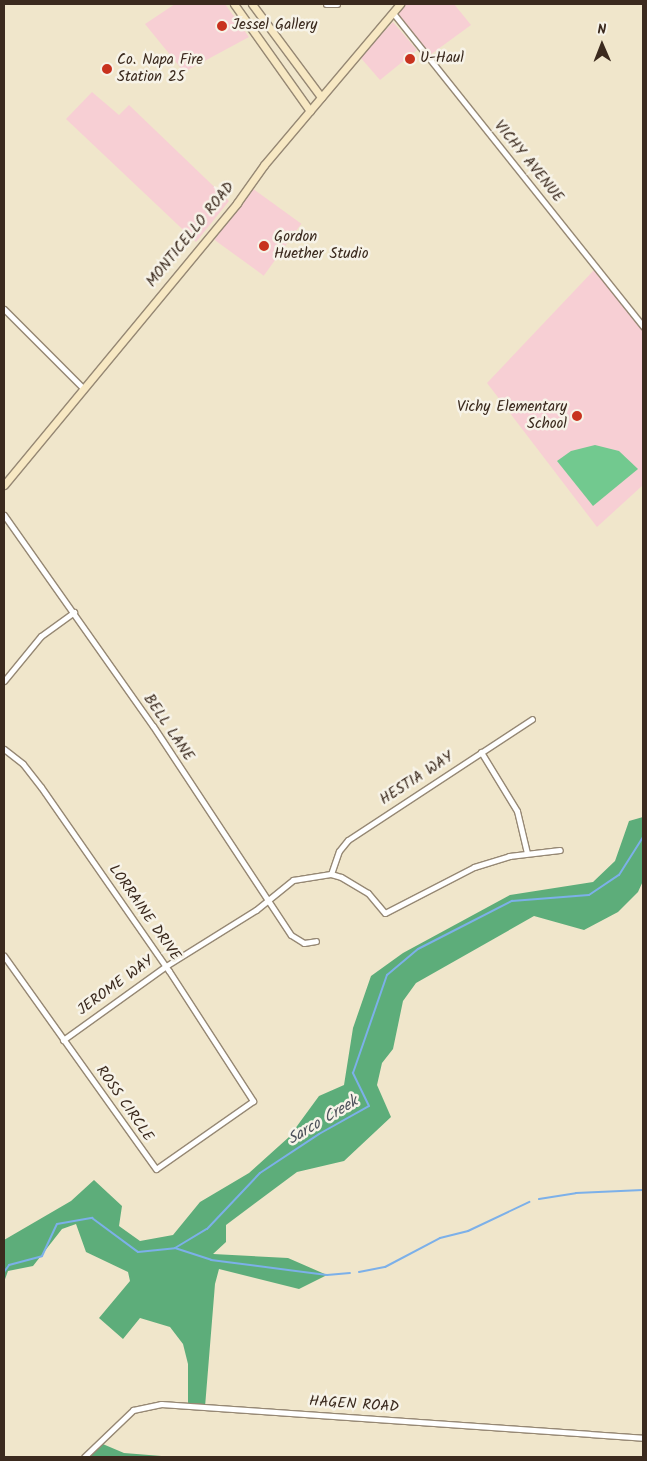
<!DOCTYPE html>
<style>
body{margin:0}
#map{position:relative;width:647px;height:1461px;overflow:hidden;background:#f0e6cb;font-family:Kalam,sans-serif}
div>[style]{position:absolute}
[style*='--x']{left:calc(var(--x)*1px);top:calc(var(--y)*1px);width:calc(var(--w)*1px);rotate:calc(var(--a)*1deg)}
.built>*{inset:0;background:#f7cfd4;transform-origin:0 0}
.green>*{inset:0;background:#72c98f}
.forest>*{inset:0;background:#5dad7a}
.stream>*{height:2px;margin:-1px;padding:0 1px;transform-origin:1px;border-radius:1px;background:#7cb0e9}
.roads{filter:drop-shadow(1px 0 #968874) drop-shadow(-1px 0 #968874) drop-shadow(0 1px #968874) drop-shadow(0 -1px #968874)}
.street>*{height:5px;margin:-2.5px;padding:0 2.5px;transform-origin:2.5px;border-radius:2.5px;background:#fff}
.secondary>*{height:7px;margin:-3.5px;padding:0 3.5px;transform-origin:3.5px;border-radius:3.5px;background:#f7e8c3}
.dots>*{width:14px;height:14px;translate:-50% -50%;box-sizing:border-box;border:2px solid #f7f3e8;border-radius:50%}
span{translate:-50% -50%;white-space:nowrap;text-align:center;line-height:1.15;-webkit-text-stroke:5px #f7f3e8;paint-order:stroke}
.poi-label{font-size:15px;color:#3b2a1e}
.left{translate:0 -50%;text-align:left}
.right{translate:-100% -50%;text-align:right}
.street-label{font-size:15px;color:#3b2a1e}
.water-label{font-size:16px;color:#4e525b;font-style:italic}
.frame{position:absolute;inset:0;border:5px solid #3b2a1e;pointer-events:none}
.north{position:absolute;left:577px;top:20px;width:50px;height:50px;-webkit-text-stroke:4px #f7f3e8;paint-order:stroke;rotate:359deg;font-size:14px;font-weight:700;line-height:20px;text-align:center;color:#3b2a1e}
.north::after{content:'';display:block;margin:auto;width:18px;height:22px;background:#3b2a1e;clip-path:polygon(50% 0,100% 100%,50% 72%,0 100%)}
</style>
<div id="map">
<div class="built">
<div style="clip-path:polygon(175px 4px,225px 4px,249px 37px,184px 72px,145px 24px)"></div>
<div style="clip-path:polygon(406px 4px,454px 4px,471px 25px,430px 55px,398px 14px)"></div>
<div style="clip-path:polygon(393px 22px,417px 50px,380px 80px,360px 57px)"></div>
<div style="clip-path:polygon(92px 92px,119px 115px,129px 105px,229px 201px,196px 242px,66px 119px)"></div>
<div style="left:252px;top:188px;width:61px;height:64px;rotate:36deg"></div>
<div style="clip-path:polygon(595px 269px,643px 329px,643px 485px,597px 527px,487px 383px)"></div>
</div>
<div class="green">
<div style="clip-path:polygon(595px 445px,619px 451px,638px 469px,593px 506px,557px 461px,571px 451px)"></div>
</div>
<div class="forest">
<div style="clip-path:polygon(643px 817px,643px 881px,638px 892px,618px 912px,584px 930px,534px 916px,416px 983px,403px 1001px,393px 1049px,382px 1063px,377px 1085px,391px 1117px,344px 1161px,297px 1172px,226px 1225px,226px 1242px,213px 1254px,288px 1258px,327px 1275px,299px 1289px,219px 1269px,215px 1284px,205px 1407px,188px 1406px,188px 1364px,183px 1344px,170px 1327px,140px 1318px,123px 1339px,99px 1318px,130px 1281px,128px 1272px,86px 1252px,76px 1224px,62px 1229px,33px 1266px,8px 1271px,4px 1282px,4px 1240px,71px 1201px,94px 1180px,122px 1206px,119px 1226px,140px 1241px,173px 1235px,200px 1202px,249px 1173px,289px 1137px,319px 1096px,344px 1085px,353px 1028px,371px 976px,403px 953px,510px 895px,593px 882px,615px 861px,629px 821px)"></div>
<div style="clip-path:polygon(98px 1442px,124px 1453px,174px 1457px,84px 1457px)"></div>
</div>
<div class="stream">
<div style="--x:539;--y:1199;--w:37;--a:-9"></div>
<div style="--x:576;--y:1193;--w:67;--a:-2.6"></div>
<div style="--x:175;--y:1248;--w:38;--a:18"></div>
<div style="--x:211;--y:1260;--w:117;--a:7.4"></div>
<div style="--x:327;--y:1275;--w:23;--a:-5"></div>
<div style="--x:4;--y:1272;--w:9;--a:-54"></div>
<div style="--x:9;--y:1265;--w:34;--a:-15"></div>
<div style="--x:42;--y:1256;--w:35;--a:-65"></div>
<div style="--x:57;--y:1224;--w:36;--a:-10"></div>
<div style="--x:92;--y:1218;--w:57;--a:36.5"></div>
<div style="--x:138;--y:1252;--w:37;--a:-6"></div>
<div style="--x:175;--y:1248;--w:37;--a:-31"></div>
<div style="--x:207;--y:1229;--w:77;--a:-46.6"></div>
<div style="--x:260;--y:1173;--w:71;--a:-33.5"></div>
<div style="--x:319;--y:1134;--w:57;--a:-29.2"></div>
<div style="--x:369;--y:1106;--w:37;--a:-116"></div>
<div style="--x:353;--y:1073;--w:104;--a:-70.9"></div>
<div style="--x:387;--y:975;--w:40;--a:-40"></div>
<div style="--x:418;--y:949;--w:106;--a:-27.1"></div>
<div style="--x:512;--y:901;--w:77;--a:-4.5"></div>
<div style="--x:589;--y:895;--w:36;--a:-34"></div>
<div style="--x:619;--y:875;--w:45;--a:-57.7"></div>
<div style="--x:359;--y:1272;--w:26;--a:-11"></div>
<div style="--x:385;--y:1267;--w:62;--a:-27.8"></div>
<div style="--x:440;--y:1238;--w:29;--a:-14"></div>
<div style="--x:468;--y:1231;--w:68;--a:-25.4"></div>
</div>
<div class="roads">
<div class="street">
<div style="--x:326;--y:4;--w:11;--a:0"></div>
<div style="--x:393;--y:13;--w:401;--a:51.4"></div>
<div style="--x:4;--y:309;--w:112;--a:45"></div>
<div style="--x:4;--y:515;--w:258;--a:54.8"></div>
<div style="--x:153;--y:726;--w:250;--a:56.6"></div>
<div style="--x:291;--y:935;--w:15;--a:32"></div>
<div style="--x:304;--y:943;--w:12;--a:-9"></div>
<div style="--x:4;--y:681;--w:58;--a:-50.6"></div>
<div style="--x:41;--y:636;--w:41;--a:-36"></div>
<div style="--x:4;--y:749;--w:24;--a:38"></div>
<div style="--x:23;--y:764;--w:29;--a:52"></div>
<div style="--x:41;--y:787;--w:224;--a:55.2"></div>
<div style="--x:169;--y:971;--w:155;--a:57.1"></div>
<div style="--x:253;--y:1101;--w:118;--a:145"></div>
<div style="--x:156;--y:1169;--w:262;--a:-125.5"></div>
<div style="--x:481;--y:752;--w:69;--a:58.6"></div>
<div style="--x:517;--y:811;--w:43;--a:76.6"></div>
<div style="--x:331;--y:874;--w:24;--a:-71"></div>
<div style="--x:339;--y:851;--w:14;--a:-51"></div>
<div style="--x:348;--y:840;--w:220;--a:-33.3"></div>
<div style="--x:63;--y:1040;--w:127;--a:-35.7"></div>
<div style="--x:166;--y:966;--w:106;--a:-31.9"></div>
<div style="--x:256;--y:910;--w:48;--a:-39"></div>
<div style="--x:293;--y:880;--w:38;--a:-9"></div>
<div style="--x:331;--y:874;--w:10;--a:17"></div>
<div style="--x:341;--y:877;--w:31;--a:31"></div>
<div style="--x:368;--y:893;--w:26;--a:50"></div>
<div style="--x:385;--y:913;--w:100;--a:-27.3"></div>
<div style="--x:474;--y:867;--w:37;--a:-17"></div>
<div style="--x:509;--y:856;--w:51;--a:-6.7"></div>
<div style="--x:84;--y:1457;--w:68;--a:-43.8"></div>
<div style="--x:133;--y:1410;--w:29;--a:-12"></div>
<div style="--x:161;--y:1404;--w:483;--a:4"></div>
</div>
<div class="secondary">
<div style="--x:234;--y:4;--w:131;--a:54.6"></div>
<div style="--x:252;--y:4;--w:116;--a:53.4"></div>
<div style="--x:4;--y:485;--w:366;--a:-50.4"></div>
<div style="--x:237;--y:203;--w:47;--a:-54.6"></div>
<div style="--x:264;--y:165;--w:211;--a:-49.8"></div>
</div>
</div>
<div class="dots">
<div style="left:222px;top:26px;background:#c8321e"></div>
<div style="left:410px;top:59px;background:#c8321e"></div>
<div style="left:107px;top:69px;background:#c8321e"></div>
<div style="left:264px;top:246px;background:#c8321e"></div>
<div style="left:577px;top:416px;background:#c8321e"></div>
</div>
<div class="poi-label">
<span class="left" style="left:232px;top:26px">Jessel Gallery</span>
<span class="left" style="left:420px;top:59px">U-Haul</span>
<span class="left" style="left:117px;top:69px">Co. Napa Fire<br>Station 25</span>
<span class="left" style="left:274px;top:246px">Gordon<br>Huether Studio</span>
<span class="right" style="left:567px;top:416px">Vichy Elementary<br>School</span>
</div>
<div class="street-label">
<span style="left:528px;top:162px;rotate:51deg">VICHY AVENUE</span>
<span style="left:191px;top:235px;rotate:-51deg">MONTICELLO ROAD</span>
<span style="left:168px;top:728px;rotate:56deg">BELL LANE</span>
<span style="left:417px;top:779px;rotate:-33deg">HESTIA WAY</span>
<span style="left:144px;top:913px;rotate:55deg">LORRAINE DRIVE</span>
<span style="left:116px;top:986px;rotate:-36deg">JEROME WAY</span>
<span style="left:124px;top:1104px;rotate:55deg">ROSS CIRCLE</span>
<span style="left:354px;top:1405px;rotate:4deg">HAGEN ROAD</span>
</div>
<div class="water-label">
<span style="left:323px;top:1121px;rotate:-31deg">Sarco Creek</span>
</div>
<div class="frame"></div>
<div class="north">N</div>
</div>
